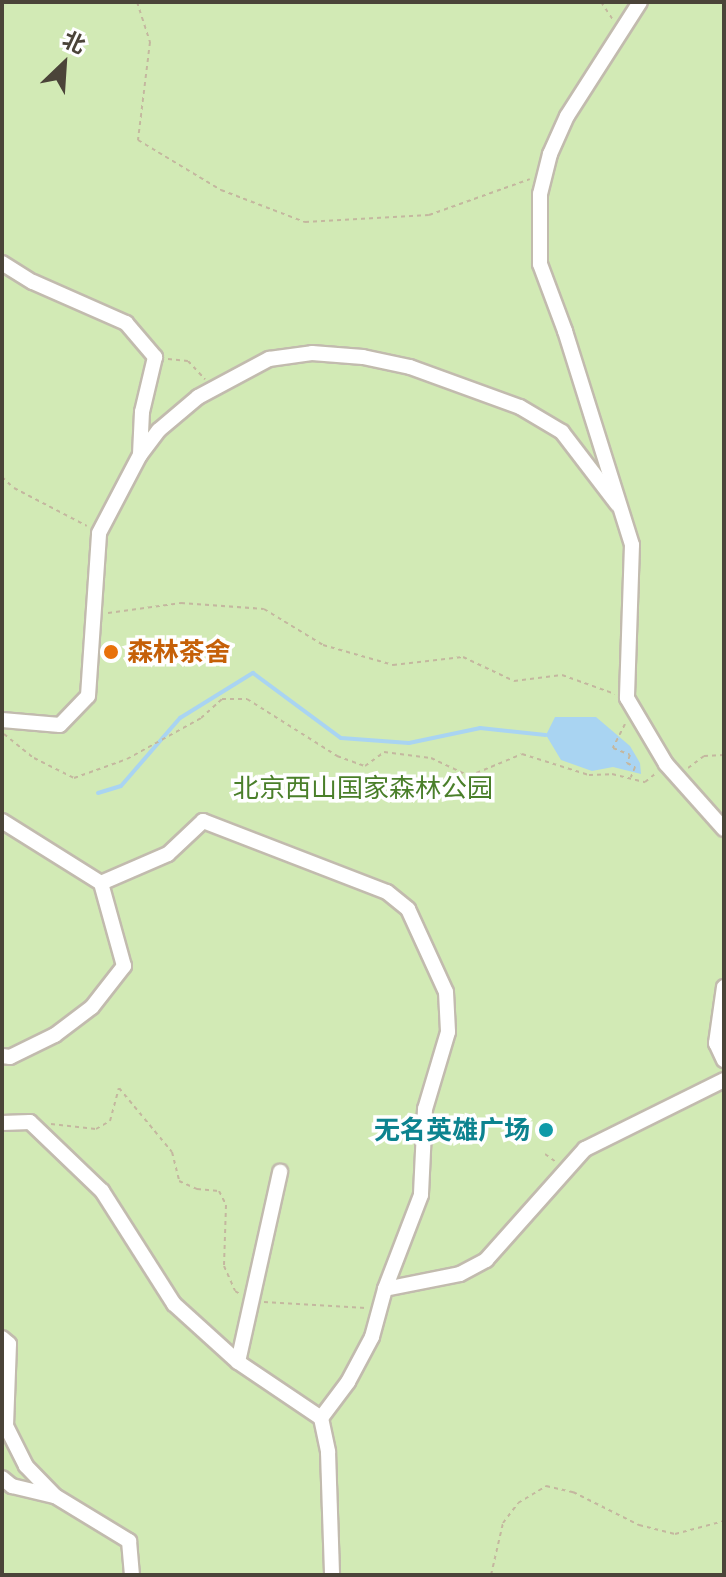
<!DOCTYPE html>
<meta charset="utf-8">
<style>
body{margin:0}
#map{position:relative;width:726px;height:1577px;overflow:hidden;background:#f6f3ec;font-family:"Golos Text","Noto Sans SC",sans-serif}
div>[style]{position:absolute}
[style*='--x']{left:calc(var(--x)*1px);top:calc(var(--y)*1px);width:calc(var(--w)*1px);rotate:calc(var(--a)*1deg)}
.green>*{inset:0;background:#d2eab5;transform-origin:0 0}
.water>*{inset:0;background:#a9d4f2}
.stream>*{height:4px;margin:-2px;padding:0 2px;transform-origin:2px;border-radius:2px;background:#a9d4f2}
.path>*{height:2px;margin-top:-1px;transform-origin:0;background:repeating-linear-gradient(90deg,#c4b79f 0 4px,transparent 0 8px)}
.roads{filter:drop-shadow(2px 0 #c2bbae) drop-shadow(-2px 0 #c2bbae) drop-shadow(0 2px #c2bbae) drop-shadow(0 -2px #c2bbae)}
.minor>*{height:14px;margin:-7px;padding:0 7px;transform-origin:7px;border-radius:7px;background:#fff}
.dots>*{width:22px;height:22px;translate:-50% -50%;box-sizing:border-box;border:4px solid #fff;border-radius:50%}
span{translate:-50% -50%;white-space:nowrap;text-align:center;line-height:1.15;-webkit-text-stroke:7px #fff;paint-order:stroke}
.food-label{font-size:26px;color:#c56008;font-weight:700}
.left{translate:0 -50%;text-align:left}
.park-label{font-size:26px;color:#4a7f2a}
.culture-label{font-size:26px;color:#0d838f;font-weight:700}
.right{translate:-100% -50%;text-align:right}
.frame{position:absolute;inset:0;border:4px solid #4b4439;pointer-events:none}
.north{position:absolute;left:24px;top:24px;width:80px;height:80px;-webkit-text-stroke:6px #fff;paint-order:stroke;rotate:25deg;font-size:22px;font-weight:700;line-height:32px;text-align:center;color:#4b4439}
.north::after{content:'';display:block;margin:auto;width:28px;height:36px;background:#4b4439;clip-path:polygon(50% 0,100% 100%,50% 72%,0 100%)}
</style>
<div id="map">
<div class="green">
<div style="left:2px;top:2px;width:722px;height:1573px"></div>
</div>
<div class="water">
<div style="clip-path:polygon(555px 717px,596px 717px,630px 746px,640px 763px,641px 774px,613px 767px,592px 771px,561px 760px,546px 735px)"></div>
</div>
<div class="stream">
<div style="--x:98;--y:793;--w:24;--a:-17"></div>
<div style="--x:121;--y:786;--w:90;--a:-49.1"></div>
<div style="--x:180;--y:718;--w:86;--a:-31.7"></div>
<div style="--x:253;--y:673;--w:109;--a:36.5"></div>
<div style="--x:341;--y:738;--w:68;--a:4.2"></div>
<div style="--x:409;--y:743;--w:73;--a:-11.9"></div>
<div style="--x:480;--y:728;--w:66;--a:6.1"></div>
</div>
<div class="path">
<div style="--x:137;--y:2;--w:42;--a:72"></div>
<div style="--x:150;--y:42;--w:99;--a:97"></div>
<div style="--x:138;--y:140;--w:97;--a:31.1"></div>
<div style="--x:221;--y:190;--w:90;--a:20.9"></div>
<div style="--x:305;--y:222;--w:124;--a:-3.2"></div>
<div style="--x:429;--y:215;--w:107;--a:-19.6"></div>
<div style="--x:601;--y:2;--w:22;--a:56"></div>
<div style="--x:168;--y:359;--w:20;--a:6"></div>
<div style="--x:188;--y:361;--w:25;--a:47"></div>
<div style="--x:2;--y:477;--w:16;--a:43"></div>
<div style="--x:14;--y:488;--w:82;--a:27.5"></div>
<div style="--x:108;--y:613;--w:74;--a:-7.8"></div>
<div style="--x:181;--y:603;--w:83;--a:4.1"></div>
<div style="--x:264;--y:609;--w:69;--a:31.4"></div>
<div style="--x:323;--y:645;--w:73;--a:15.9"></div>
<div style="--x:393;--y:665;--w:70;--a:-6.5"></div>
<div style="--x:463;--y:657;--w:56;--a:25.2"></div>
<div style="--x:514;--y:681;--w:48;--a:-7.1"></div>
<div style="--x:562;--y:675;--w:56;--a:19.7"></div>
<div style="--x:625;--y:724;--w:27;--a:117"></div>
<div style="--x:613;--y:748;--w:18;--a:22"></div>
<div style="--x:630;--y:755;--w:9;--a:111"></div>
<div style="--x:627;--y:763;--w:9;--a:27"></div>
<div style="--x:635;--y:767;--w:11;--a:112"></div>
<div style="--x:4;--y:734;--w:38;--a:39"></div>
<div style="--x:34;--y:758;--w:45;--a:26.6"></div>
<div style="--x:74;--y:778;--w:56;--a:-19.7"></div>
<div style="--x:127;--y:759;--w:85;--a:-29"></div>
<div style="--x:201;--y:718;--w:28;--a:-42"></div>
<div style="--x:222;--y:699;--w:25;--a:0"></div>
<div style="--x:247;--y:699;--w:107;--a:32.3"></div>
<div style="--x:337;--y:756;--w:30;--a:20"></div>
<div style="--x:365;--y:766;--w:24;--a:-36"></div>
<div style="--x:384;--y:752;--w:47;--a:7.3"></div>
<div style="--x:431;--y:758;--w:42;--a:25.3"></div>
<div style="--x:469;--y:776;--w:57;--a:-22.5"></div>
<div style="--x:522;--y:754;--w:70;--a:17.4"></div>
<div style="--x:589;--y:775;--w:23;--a:-2"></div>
<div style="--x:612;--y:774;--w:34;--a:14"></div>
<div style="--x:645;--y:782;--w:14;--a:-39"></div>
<div style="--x:688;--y:768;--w:20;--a:-37"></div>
<div style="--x:704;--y:756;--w:20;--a:-3"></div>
<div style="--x:51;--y:1124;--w:45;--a:6.3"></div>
<div style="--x:96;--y:1129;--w:16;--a:-30"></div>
<div style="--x:110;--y:1121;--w:34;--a:-75"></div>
<div style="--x:119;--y:1088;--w:83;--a:50.4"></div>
<div style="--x:172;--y:1152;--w:30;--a:76"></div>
<div style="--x:179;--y:1181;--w:20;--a:24"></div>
<div style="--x:197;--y:1189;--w:22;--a:5"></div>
<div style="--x:219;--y:1191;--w:16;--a:63"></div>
<div style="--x:226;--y:1205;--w:61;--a:91.9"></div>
<div style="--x:224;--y:1266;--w:27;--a:66"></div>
<div style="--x:235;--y:1291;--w:6;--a:31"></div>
<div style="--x:545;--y:1154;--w:14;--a:36"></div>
<div style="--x:264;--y:1302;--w:102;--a:3.4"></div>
<div style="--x:491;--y:1575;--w:53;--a:-77"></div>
<div style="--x:503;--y:1523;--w:25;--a:-53"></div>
<div style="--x:518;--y:1503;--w:33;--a:-31"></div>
<div style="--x:546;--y:1486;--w:28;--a:13"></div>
<div style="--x:573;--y:1492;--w:74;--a:26.6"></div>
<div style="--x:639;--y:1525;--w:37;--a:14"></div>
<div style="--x:675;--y:1534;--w:51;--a:-14.9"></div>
</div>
<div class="roads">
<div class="minor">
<div style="--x:640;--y:2;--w:135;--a:122.6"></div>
<div style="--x:567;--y:116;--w:42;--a:114.1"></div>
<div style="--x:550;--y:154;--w:41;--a:104"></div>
<div style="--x:540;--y:194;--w:70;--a:90"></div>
<div style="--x:540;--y:264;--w:72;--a:69.5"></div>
<div style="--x:565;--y:331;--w:224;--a:72.6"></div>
<div style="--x:632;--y:545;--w:153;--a:91.9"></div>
<div style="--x:627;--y:698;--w:77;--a:59.4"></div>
<div style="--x:666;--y:764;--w:87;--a:48.3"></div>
<div style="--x:2;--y:263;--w:36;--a:32"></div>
<div style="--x:33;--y:282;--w:102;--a:23.8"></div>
<div style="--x:126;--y:323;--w:45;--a:49.5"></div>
<div style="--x:155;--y:357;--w:57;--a:103.3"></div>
<div style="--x:142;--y:412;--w:43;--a:92.7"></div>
<div style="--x:2;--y:720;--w:58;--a:4.9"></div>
<div style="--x:60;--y:725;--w:40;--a:-46"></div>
<div style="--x:88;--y:696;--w:163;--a:-86.1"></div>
<div style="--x:99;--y:533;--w:88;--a:-62.3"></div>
<div style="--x:140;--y:455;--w:31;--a:-53"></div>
<div style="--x:159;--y:430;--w:51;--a:-40.2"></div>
<div style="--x:198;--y:397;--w:81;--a:-28.2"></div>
<div style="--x:269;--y:359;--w:43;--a:-7.9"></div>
<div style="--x:312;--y:353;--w:51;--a:4.5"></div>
<div style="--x:363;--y:357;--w:48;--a:12"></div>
<div style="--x:410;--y:367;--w:117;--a:20"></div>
<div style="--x:520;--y:407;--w:49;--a:30.8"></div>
<div style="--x:562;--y:432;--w:91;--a:52.6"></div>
<div style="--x:2;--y:821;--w:117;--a:32.1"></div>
<div style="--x:724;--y:987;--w:57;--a:98.1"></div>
<div style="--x:716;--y:1043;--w:19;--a:65"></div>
<div style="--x:2;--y:1056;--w:8;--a:7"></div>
<div style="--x:10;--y:1057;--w:50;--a:-26.1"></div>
<div style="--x:55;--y:1035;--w:46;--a:-37.1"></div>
<div style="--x:92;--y:1007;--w:52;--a:-52"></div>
<div style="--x:124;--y:966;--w:86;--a:-105.5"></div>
<div style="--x:101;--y:883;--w:73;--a:-23.4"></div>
<div style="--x:168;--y:854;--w:48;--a:-43.3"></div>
<div style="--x:203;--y:821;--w:197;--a:21.1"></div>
<div style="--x:387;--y:892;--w:27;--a:39"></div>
<div style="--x:408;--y:909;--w:91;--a:65.4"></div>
<div style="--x:446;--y:992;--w:40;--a:87.1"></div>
<div style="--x:448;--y:1032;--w:80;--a:106.6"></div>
<div style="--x:425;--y:1109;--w:86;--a:92.7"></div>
<div style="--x:421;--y:1195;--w:101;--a:111"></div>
<div style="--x:385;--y:1289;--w:50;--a:105.2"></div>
<div style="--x:372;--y:1337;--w:51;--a:118.1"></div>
<div style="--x:348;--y:1382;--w:45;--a:126.9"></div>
<div style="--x:2;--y:1123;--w:28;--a:-2"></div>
<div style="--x:30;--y:1122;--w:100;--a:43.8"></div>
<div style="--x:102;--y:1191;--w:134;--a:57.5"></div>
<div style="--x:174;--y:1304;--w:86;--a:42.2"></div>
<div style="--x:238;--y:1362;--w:100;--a:34"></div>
<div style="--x:321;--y:1418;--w:35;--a:78"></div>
<div style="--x:328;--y:1452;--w:123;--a:88.1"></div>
<div style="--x:385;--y:1289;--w:76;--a:-11.3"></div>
<div style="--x:460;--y:1274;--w:30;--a:-28"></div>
<div style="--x:486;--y:1260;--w:149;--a:-48.3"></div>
<div style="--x:585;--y:1149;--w:155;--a:-26.4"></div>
<div style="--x:2;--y:1338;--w:9;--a:41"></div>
<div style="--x:9;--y:1344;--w:82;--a:92.1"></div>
<div style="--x:6;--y:1426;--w:45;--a:63.4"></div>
<div style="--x:26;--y:1466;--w:42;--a:46"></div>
<div style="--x:55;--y:1496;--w:87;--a:31.3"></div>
<div style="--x:129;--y:1541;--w:34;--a:85"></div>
<div style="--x:238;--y:1362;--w:195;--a:-77.5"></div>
<div style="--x:2;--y:1478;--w:13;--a:39"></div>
<div style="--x:12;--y:1486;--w:43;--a:13.4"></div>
</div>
</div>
<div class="dots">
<div style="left:111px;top:652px;background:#e8710a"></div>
<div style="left:546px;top:1130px;background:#0f9aa8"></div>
</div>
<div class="food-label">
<span class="left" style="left:127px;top:652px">森林茶舍</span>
</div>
<div class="park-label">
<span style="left:363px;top:788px">北京西山国家森林公园</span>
</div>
<div class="culture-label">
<span class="right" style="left:530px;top:1130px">无名英雄广场</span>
</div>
<div class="frame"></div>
<div class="north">北</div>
</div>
